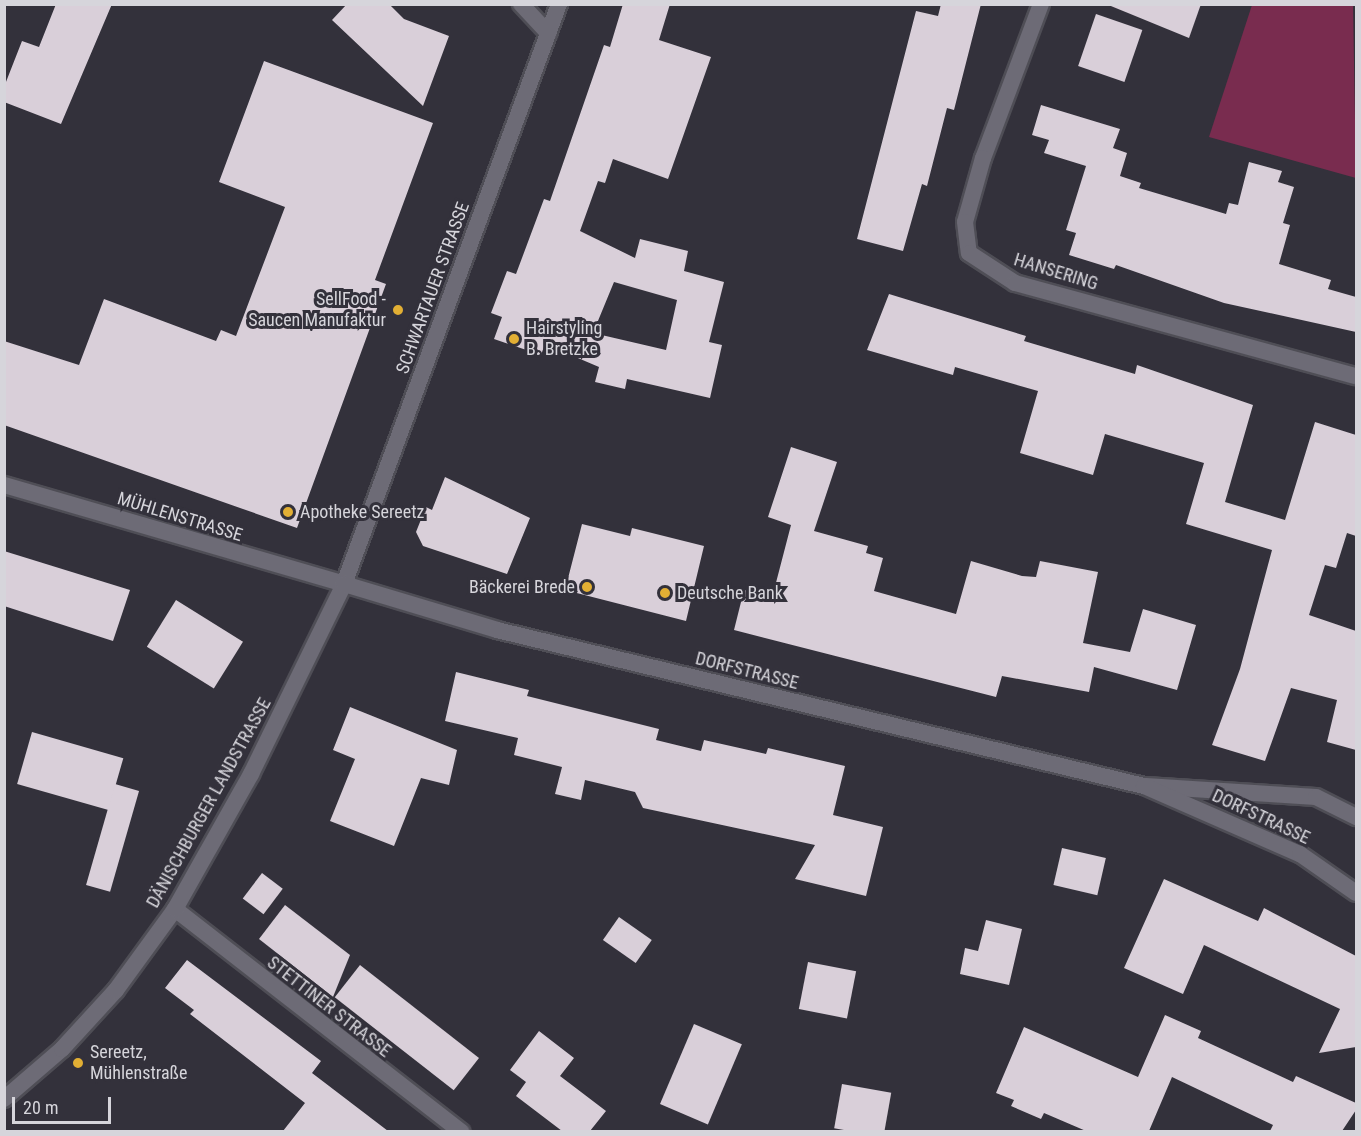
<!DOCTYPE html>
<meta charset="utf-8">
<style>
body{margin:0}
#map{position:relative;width:1361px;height:1136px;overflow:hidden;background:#33313b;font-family:"Roboto Condensed",sans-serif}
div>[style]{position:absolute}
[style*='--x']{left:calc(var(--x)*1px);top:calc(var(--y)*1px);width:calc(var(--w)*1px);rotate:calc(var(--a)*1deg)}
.green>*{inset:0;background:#792c4f}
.building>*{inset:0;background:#d9cfd9;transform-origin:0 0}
.roads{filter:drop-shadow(2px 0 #4f4e56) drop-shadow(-2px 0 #4f4e56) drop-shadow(0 2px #4f4e56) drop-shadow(0 -2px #4f4e56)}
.minor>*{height:16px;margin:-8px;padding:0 8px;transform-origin:8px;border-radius:8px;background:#6d6b76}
.tertiary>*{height:16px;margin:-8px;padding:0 8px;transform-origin:8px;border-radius:8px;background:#6d6b76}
.secondary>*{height:16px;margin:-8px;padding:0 8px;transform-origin:8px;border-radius:8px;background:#6d6b76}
.dots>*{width:16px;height:16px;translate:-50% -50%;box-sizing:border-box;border:3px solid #33313b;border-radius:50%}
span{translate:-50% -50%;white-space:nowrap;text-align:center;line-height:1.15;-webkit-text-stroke:6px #33313b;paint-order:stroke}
.street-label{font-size:18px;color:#d6d5db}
.poi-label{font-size:18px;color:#d6d5db}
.right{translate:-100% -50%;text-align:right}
.left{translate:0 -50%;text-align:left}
.frame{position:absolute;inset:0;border:6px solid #d6d5db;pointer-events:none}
.scale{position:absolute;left:12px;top:1097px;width:99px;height:27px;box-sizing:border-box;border:3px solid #d6d5db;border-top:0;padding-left:8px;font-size:18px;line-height:21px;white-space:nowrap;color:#d6d5db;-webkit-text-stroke:4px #33313b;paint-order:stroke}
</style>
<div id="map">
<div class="green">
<div style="clip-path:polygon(1252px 5px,1353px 5px,1356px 178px,1209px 137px)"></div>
</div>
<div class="building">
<div style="clip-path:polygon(56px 4px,112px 4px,61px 124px,4px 102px,4px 87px,22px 41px,39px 47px)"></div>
<div style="clip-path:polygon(347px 4px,389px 4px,404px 19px,449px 36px,423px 106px,332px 20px)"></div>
<div style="clip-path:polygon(evenodd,623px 4px,670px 4px,659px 40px,711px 57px,668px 179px,613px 159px,605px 183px,598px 181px,580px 231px,635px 258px,640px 239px,688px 251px,684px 271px,724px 282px,709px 342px,722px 345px,710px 398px,627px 379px,625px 389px,595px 382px,599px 367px,545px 344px,541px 355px,494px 339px,502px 317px,491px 313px,507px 271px,516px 274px,544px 199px,550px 201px,604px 45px,610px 47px,623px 4px,614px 282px,677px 300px,666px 350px,593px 333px,614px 282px)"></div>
<div style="clip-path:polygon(941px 4px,981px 4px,954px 110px,947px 108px,927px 186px,922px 184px,903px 251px,857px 239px,916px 11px,938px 16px)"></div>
<div style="clip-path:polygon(1106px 4px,1201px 4px,1189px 38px)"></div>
<div style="left:1096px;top:14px;width:49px;height:55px;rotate:19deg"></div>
<div style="clip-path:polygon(264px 61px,433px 123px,375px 280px,386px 284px,297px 528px,4px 425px,4px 341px,79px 365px,104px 299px,216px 341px,221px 330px,236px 336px,285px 207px,219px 182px)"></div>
<div style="clip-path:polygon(1041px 105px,1120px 129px,1113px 148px,1127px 153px,1120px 176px,1141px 183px,1139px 188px,1226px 214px,1229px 203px,1238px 205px,1249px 162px,1282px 171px,1278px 182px,1294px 187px,1283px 223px,1290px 225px,1279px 264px,1331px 280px,1328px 289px,1356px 297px,1356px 332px,1224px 303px,1116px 265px,1114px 269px,1069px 255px,1076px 233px,1066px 230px,1086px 166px,1044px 153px,1049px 140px,1032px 135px)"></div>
<div style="clip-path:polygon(889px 294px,1026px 336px,1024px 341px,1135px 374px,1137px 365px,1253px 405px,1225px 502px,1285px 520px,1315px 422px,1356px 435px,1356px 536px,1347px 533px,1336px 568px,1325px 565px,1309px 615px,1356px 631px,1356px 750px,1327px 742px,1337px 700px,1291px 688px,1265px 761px,1212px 745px,1240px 669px,1272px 550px,1186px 524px,1204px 463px,1105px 434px,1093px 475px,1020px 453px,1038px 391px,955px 367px,953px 375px,867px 350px)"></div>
<div style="clip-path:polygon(791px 447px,837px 462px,814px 531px,868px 546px,866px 553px,883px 558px,874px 591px,956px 614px,971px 561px,1022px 576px,1036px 577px,1040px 561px,1098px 572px,1083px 643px,1130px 652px,1143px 609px,1196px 625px,1177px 690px,1094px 667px,1089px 692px,1002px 676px,996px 697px,734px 630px,744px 590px,772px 598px,791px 525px,768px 517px)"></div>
<div style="clip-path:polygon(445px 477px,530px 518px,507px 574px,423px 546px,416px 532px,426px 507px,432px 510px)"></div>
<div style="clip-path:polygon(582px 524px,630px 536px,632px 528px,704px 546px,686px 621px,565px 590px)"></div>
<div style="clip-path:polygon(4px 551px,130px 590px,113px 641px,4px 606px)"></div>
<div style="left:176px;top:600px;width:79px;height:55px;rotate:32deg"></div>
<div style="clip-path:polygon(456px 672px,529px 690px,527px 696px,659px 729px,656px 740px,701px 751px,704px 740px,766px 754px,768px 748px,845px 766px,833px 815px,883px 827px,866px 896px,795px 879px,815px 845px,643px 808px,635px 792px,585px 780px,581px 800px,555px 794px,562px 767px,514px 755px,518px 738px,445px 721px)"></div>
<div style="clip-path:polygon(350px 707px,457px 750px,449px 785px,421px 778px,394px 846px,330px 821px,355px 759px,333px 750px)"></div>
<div style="left:32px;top:732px;width:95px;height:54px;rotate:16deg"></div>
<div style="left:115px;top:784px;width:25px;height:105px;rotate:16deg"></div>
<div style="left:1062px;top:848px;width:45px;height:38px;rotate:13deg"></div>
<div style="left:262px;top:873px;width:26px;height:32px;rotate:37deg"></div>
<div style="clip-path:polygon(1164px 879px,1258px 921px,1264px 908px,1356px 956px,1356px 1047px,1319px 1053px,1340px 1009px,1204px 945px,1183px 994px,1124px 968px)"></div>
<div style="clip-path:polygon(285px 905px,350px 955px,333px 997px,259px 939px)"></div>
<div style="left:619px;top:917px;width:40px;height:28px;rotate:35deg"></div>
<div style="clip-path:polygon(986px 920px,1022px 929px,1009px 985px,960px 974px,965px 948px,978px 951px)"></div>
<div style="clip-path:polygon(187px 960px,321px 1061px,312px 1073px,388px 1131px,283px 1131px,305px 1103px,190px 1014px,194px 1010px,165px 988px)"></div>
<div style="left:808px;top:962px;width:49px;height:48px;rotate:11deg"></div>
<div style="left:360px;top:965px;width:151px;height:41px;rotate:38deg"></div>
<div style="clip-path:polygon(1165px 1015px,1201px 1031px,1198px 1038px,1293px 1082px,1296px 1076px,1356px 1103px,1356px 1110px,1342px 1131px,1270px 1131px,1273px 1125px,1172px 1077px,1149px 1131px,1086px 1131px,1044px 1113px,1041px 1119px,1011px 1106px,1014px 1100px,996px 1093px,1024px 1027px,1138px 1077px)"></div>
<div style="left:694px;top:1024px;width:52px;height:87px;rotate:23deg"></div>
<div style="clip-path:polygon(539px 1031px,574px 1058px,560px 1076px,606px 1111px,590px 1131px,562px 1131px,516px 1096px,526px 1082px,510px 1070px)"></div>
<div style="left:842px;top:1084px;width:50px;height:45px;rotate:10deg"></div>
</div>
<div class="roads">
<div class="minor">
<div style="--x:521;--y:4;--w:40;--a:47"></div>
<div style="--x:1041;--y:4;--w:165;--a:110.6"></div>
<div style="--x:983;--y:158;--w:66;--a:105.7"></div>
<div style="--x:965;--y:222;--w:31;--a:83"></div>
<div style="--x:969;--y:253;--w:55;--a:33.1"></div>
<div style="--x:1015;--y:283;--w:353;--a:15.3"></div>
<div style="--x:4;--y:485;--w:354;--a:16.2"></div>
<div style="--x:1146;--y:786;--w:170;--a:3.7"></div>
<div style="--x:1316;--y:797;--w:45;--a:26.6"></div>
<div style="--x:175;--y:909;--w:363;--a:37.9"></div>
</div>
<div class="tertiary">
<div style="--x:344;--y:584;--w:619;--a:-69.66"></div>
</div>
<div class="secondary">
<div style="--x:4;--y:1099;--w:77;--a:-40.8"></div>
<div style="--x:62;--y:1049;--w:80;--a:-47.5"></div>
<div style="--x:116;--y:990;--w:100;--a:-53.9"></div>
<div style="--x:175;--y:909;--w:155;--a:-60.6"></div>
<div style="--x:251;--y:774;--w:212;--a:-63.9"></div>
<div style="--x:344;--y:584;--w:160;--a:16.7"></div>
<div style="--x:497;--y:630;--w:666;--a:13.56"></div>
<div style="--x:1144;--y:786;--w:170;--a:23.6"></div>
<div style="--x:1300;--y:854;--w:68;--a:34.9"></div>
</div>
</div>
<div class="dots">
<div style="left:398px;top:310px;background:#e2af34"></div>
<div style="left:514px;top:339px;background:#e2af34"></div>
<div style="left:288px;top:512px;background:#e2af34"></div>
<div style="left:587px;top:587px;background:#e2af34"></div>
<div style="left:665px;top:593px;background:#e2af34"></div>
<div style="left:78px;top:1063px;background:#e2af34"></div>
</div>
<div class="street-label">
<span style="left:1056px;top:272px;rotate:17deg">HANSERING</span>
<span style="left:433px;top:288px;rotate:-70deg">SCHWARTAUER STRASSE</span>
<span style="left:180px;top:517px;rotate:17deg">MÜHLENSTRASSE</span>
<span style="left:747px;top:671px;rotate:14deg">DORFSTRASSE</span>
<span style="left:209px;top:803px;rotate:-61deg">DÄNISCHBURGER LANDSTRASSE</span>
<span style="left:1261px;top:817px;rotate:25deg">DORFSTRASSE</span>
<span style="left:329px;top:1007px;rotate:38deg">STETTINER STRASSE</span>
</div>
<div class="poi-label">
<span class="right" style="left:386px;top:310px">SellFood -<br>Saucen Manufaktur</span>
<span class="left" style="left:526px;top:339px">Hairstyling<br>B. Bretzke</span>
<span class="left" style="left:300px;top:512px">Apotheke Sereetz</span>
<span class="right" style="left:575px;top:587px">Bäckerei Brede</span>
<span class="left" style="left:677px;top:593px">Deutsche Bank</span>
<span class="left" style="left:90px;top:1063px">Sereetz,<br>Mühlenstraße</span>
</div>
<div class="frame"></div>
<div class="scale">20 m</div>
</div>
